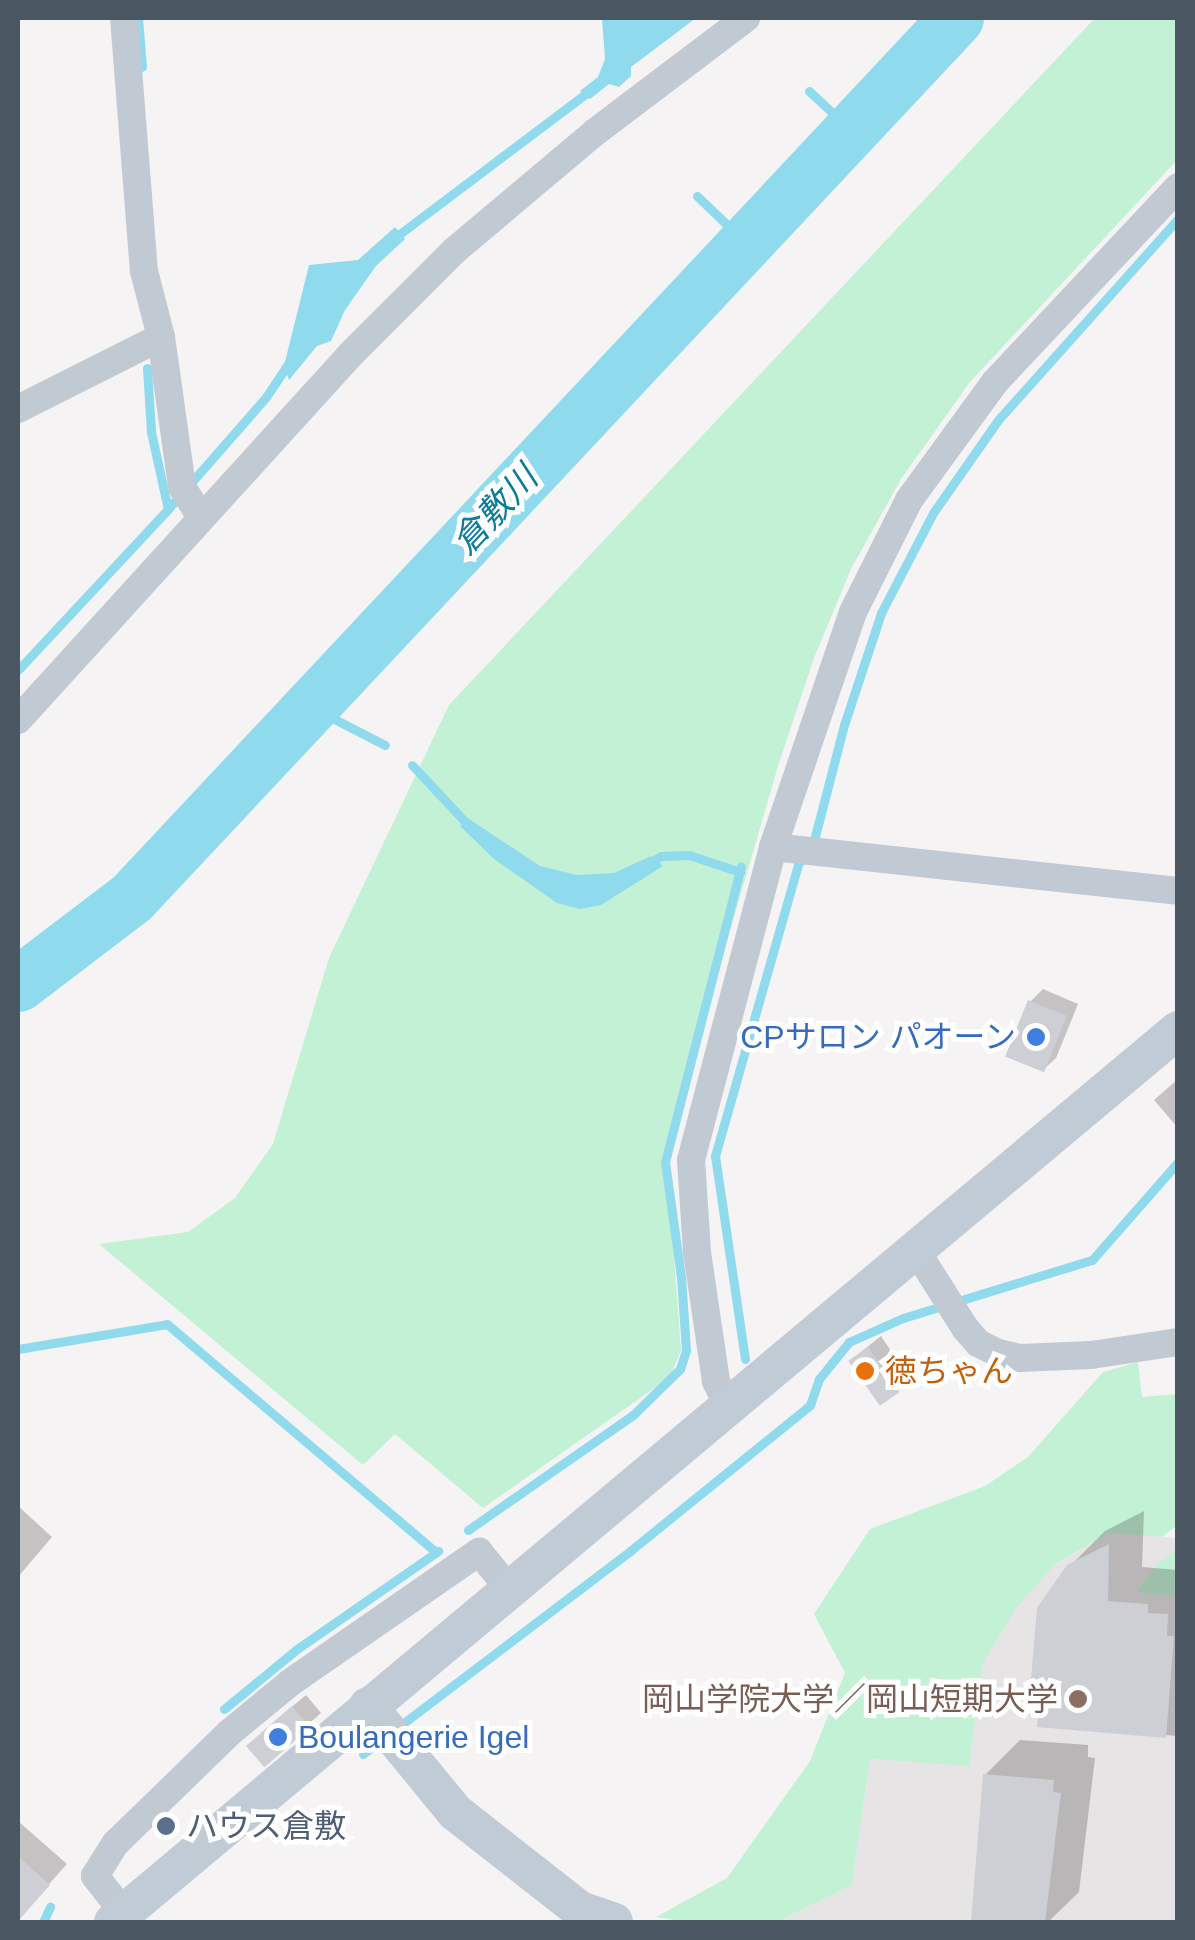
<!DOCTYPE html>
<meta charset="utf-8">
<style>
body{margin:0}
#map{position:relative;width:1195px;height:1940px;overflow:hidden;background:#f5f3f3;font-family:Arial,"Noto Sans JP",sans-serif}
div>[style]{position:absolute}
[style*='--x']{left:calc(var(--x)*1px);top:calc(var(--y)*1px);width:calc(var(--w)*1px);rotate:calc(var(--a)*1deg)}
.education>*{inset:0;background:#e6e4e5}
.green>*{inset:0;background:#c3f1d5}
.water>*{inset:0;background:#90daee}
.shadow>*{inset:0;background:#0003}
.stream>*{height:9px;margin:-4.5px;padding:0 4.5px;transform-origin:4.5px;border-radius:4.5px;background:#90daee}
.river>*{height:55px;margin:-27.5px;padding:0 27.5px;transform-origin:27.5px;border-radius:27.5px;background:#90daee}
.building>*{inset:0;background:#cdcfd5;transform-origin:0 0}
.street>*{height:28px;margin:-14px;padding:0 14px;transform-origin:14px;border-radius:14px;background:#c1cad2}
.secondary>*{height:38px;margin:-19px;padding:0 19px;transform-origin:19px;border-radius:19px;background:#c1cbd6}
.dots>*{width:28px;height:28px;translate:-50% -50%;box-sizing:border-box;border:5px solid #fff;border-radius:50%}
span{translate:-50% -50%;white-space:nowrap;text-align:center;line-height:1.15;-webkit-text-stroke:10px #fff;paint-order:stroke}
.shop-label{font-size:32px;color:#366cbe}
.right{translate:-100% -50%;text-align:right}
.left{translate:0 -50%;text-align:left}
.food-label{font-size:32px;color:#c56008}
.education-label{font-size:32px;color:#785e54}
.service-label{font-size:32px;color:#4e5e75}
.water-label{font-size:35px;color:#0c7c9b;font-style:italic}
.frame{position:absolute;inset:0;border:20px solid #4a5661;pointer-events:none}
</style>
<div id="map">
<div class="education">
<div style="clip-path:polygon(1109px 1533px,1177px 1538px,1177px 1922px,777px 1922px,852px 1885px,870px 1759px,969px 1765px,983px 1663px,1017px 1607px,1050px 1568px)"></div>
</div>
<div class="green">
<div style="clip-path:polygon(1095px 18px,1177px 18px,1177px 160px,970px 382px,901px 479px,851px 569px,814px 658px,778px 766px,678px 1110px,667px 1163px,681px 1351px,669px 1378px,483px 1508px,395px 1434px,363px 1465px,99px 1244px,188px 1232px,235px 1198px,273px 1144px,329px 958px,449px 705px)"></div>
<div style="clip-path:polygon(1138px 1362px,1142px 1397px,1177px 1394px,1177px 1525px,1162px 1537px,1109px 1533px,1054px 1565px,1017px 1607px,983px 1663px,969px 1766px,870px 1759px,852px 1885px,777px 1922px,688px 1922px,656px 1917px,727px 1878px,810px 1761px,845px 1673px,814px 1614px,870px 1529px,985px 1486px,1028px 1457px,1103px 1372px)"></div>
<div style="clip-path:polygon(1177px 1549px,1177px 1596px,1137px 1592px,1157px 1565px)"></div>
</div>
<div class="water">
<div style="clip-path:polygon(602px 18px,696px 18px,631px 67px,631px 76px,619px 87px,609px 84px,590px 99px,580px 91px,598px 77px,605px 59px)"></div>
<div style="clip-path:polygon(395px 227px,405px 239px,376px 266px,345px 310px,331px 341px,317px 346px,289px 380px,284px 366px,309px 265px,358px 260px)"></div>
<div style="clip-path:polygon(469px 819px,540px 866px,577px 875px,614px 873px,651px 856px,663px 866px,601px 905px,580px 909px,557px 903px,494px 859px,460px 826px)"></div>
</div>
<div class="shadow">
<div style="clip-path:polygon(1043px 989px,1078px 1004px,1056px 1058px,1043px 1070px,1030px 1002px)"></div>
<div style="clip-path:polygon(1178px 1079px,1178px 1128px,1154px 1100px)"></div>
<div style="clip-path:polygon(881px 1336px,909px 1378px,897px 1390px,851px 1360px)"></div>
<div style="clip-path:polygon(18px 1506px,52px 1537px,18px 1577px)"></div>
<div style="clip-path:polygon(1144px 1511px,1142px 1567px,1178px 1570px,1178px 1736px,1040px 1725px,1069px 1567px,1105px 1531px)"></div>
<div style="clip-path:polygon(306px 1695px,321px 1713px,263px 1764px,261px 1733px)"></div>
<div style="clip-path:polygon(1020px 1740px,1088px 1745px,1088px 1757px,1095px 1758px,1079px 1892px,1048px 1922px,974px 1922px,985px 1775px)"></div>
<div style="clip-path:polygon(18px 1821px,67px 1864px,18px 1919px)"></div>
</div>
<div class="stream">
<div style="--x:138;--y:18;--w:49;--a:85.3"></div>
<div style="--x:809;--y:91;--w:57;--a:42.9"></div>
<div style="--x:697;--y:196;--w:68;--a:43.8"></div>
<div style="--x:393;--y:239;--w:249;--a:-37"></div>
<div style="--x:147;--y:368;--w:64;--a:86.4"></div>
<div style="--x:151;--y:432;--w:79;--a:77.6"></div>
<div style="--x:18;--y:670;--w:220;--a:-47"></div>
<div style="--x:168;--y:509;--w:149;--a:-48.8"></div>
<div style="--x:266;--y:397;--w:43;--a:-56.3"></div>
<div style="--x:311;--y:707;--w:83;--a:27.2"></div>
<div style="--x:412;--y:765;--w:86;--a:46.9"></div>
<div style="--x:648;--y:864;--w:15;--a:-32"></div>
<div style="--x:661;--y:856;--w:28;--a:-2"></div>
<div style="--x:689;--y:855;--w:54;--a:18.4"></div>
<div style="--x:18;--y:1349;--w:151;--a:-9.5"></div>
<div style="--x:167;--y:1324;--w:353;--a:40.3"></div>
<div style="--x:745;--y:1359;--w:205;--a:-98.4"></div>
<div style="--x:715;--y:1156;--w:304;--a:-74.1"></div>
<div style="--x:798;--y:864;--w:25;--a:-53"></div>
<div style="--x:813;--y:844;--w:123;--a:-75.4"></div>
<div style="--x:844;--y:725;--w:118;--a:-71.7"></div>
<div style="--x:881;--y:613;--w:113;--a:-62.5"></div>
<div style="--x:933;--y:513;--w:113;--a:-55"></div>
<div style="--x:998;--y:420;--w:270;--a:-48.2"></div>
<div style="--x:468;--y:1530;--w:201;--a:-34.9"></div>
<div style="--x:633;--y:1415;--w:66;--a:-44.4"></div>
<div style="--x:680;--y:1369;--w:20;--a:-72"></div>
<div style="--x:686;--y:1350;--w:73;--a:-93.9"></div>
<div style="--x:681;--y:1277;--w:116;--a:-97.9"></div>
<div style="--x:665;--y:1162;--w:305;--a:-75.6"></div>
<div style="--x:224;--y:1709;--w:94;--a:-39.4"></div>
<div style="--x:297;--y:1649;--w:172;--a:-34.8"></div>
<div style="--x:397;--y:1728;--w:293;--a:-37.2"></div>
<div style="--x:630;--y:1551;--w:232;--a:-39"></div>
<div style="--x:810;--y:1405;--w:28;--a:-71"></div>
<div style="--x:819;--y:1379;--w:48;--a:-51"></div>
<div style="--x:849;--y:1342;--w:59;--a:-24"></div>
<div style="--x:903;--y:1318;--w:198;--a:-17.1"></div>
<div style="--x:1092;--y:1260;--w:130;--a:-48.7"></div>
<div style="--x:363;--y:1754;--w:26;--a:-37"></div>
<div style="--x:43;--y:1922;--w:17;--a:-65"></div>
</div>
<div class="river">
<div style="--x:18;--y:984;--w:143;--a:-37.3"></div>
<div style="--x:132;--y:897;--w:1205;--a:-46.85"></div>
</div>
<div class="building">
<div style="left:1028px;top:1000px;width:42px;height:61px;rotate:22deg"></div>
<div style="left:868px;top:1347px;width:55px;height:24px;rotate:55deg"></div>
<div style="clip-path:polygon(1109px 1544px,1108px 1601px,1148px 1604px,1148px 1613px,1168px 1614px,1167px 1636px,1174px 1636px,1166px 1738px,1037px 1727px,1038px 1715px,1032px 1714px,1034px 1692px,1030px 1691px,1037px 1608px,1067px 1565px)"></div>
<div style="left:292px;top:1706px;width:28px;height:61px;rotate:49deg"></div>
<div style="clip-path:polygon(983px 1774px,1054px 1780px,1053px 1792px,1061px 1793px,1045px 1922px,971px 1922px)"></div>
<div style="clip-path:polygon(18px 1856px,50px 1885px,18px 1921px)"></div>
</div>
<div class="street">
<div style="--x:124;--y:18;--w:254;--a:85.5"></div>
<div style="--x:144;--y:271;--w:68;--a:75.6"></div>
<div style="--x:161;--y:337;--w:151;--a:82"></div>
<div style="--x:182;--y:487;--w:36;--a:58"></div>
<div style="--x:18;--y:409;--w:160;--a:-26.7"></div>
<div style="--x:18;--y:720;--w:492;--a:-47.7"></div>
<div style="--x:349;--y:356;--w:148;--a:-45"></div>
<div style="--x:454;--y:251;--w:183;--a:-40.1"></div>
<div style="--x:594;--y:133;--w:191;--a:-37.1"></div>
<div style="--x:773;--y:847;--w:407;--a:6.2"></div>
<div style="--x:917;--y:1252;--w:90;--a:57.7"></div>
<div style="--x:965;--y:1328;--w:20;--a:49"></div>
<div style="--x:978;--y:1343;--w:22;--a:27"></div>
<div style="--x:998;--y:1353;--w:23;--a:13"></div>
<div style="--x:1020;--y:1358;--w:71;--a:-2.4"></div>
<div style="--x:1091;--y:1355;--w:88;--a:-8.5"></div>
<div style="--x:729;--y:1408;--w:30;--a:-116"></div>
<div style="--x:716;--y:1381;--w:130;--a:-98.4"></div>
<div style="--x:697;--y:1252;--w:92;--a:-93.7"></div>
<div style="--x:691;--y:1160;--w:324;--a:-75.3"></div>
<div style="--x:773;--y:847;--w:248;--a:-71.2"></div>
<div style="--x:853;--y:612;--w:125;--a:-63.4"></div>
<div style="--x:909;--y:500;--w:146;--a:-53.9"></div>
<div style="--x:995;--y:382;--w:267;--a:-46.8"></div>
<div style="--x:124;--y:1913;--w:47;--a:-128.1"></div>
<div style="--x:95;--y:1876;--w:39;--a:-58"></div>
<div style="--x:116;--y:1843;--w:158;--a:-44.2"></div>
<div style="--x:229;--y:1733;--w:80;--a:-39.4"></div>
<div style="--x:291;--y:1682;--w:229;--a:-34.7"></div>
<div style="--x:479;--y:1552;--w:50;--a:50.6"></div>
</div>
<div class="secondary">
<div style="--x:368;--y:1706;--w:137;--a:50.6"></div>
<div style="--x:455;--y:1812;--w:159;--a:38.1"></div>
<div style="--x:580;--y:1910;--w:36;--a:19"></div>
<div style="--x:113;--y:1922;--w:1389;--a:-39.95"></div>
</div>
<div class="dots">
<div style="left:1036px;top:1037px;background:#3f7fe0"></div>
<div style="left:865px;top:1371px;background:#e8710a"></div>
<div style="left:1078px;top:1699px;background:#8d6e63"></div>
<div style="left:278px;top:1737px;background:#3f7fe0"></div>
<div style="left:166px;top:1826px;background:#5c6f8a"></div>
</div>
<div class="shop-label">
<span class="right" style="left:1016px;top:1037px">CPサロン パオーン</span>
<span class="left" style="left:298px;top:1737px">Boulangerie Igel</span>
</div>
<div class="food-label">
<span class="left" style="left:885px;top:1371px">徳ちゃん</span>
</div>
<div class="education-label">
<span class="right" style="left:1058px;top:1699px">岡山学院大学／岡山短期大学</span>
</div>
<div class="service-label">
<span class="left" style="left:186px;top:1826px">ハウス倉敷</span>
</div>
<div class="water-label">
<span style="left:495px;top:510px;rotate:-47deg">倉敷川</span>
</div>
<div class="frame"></div>
</div>
